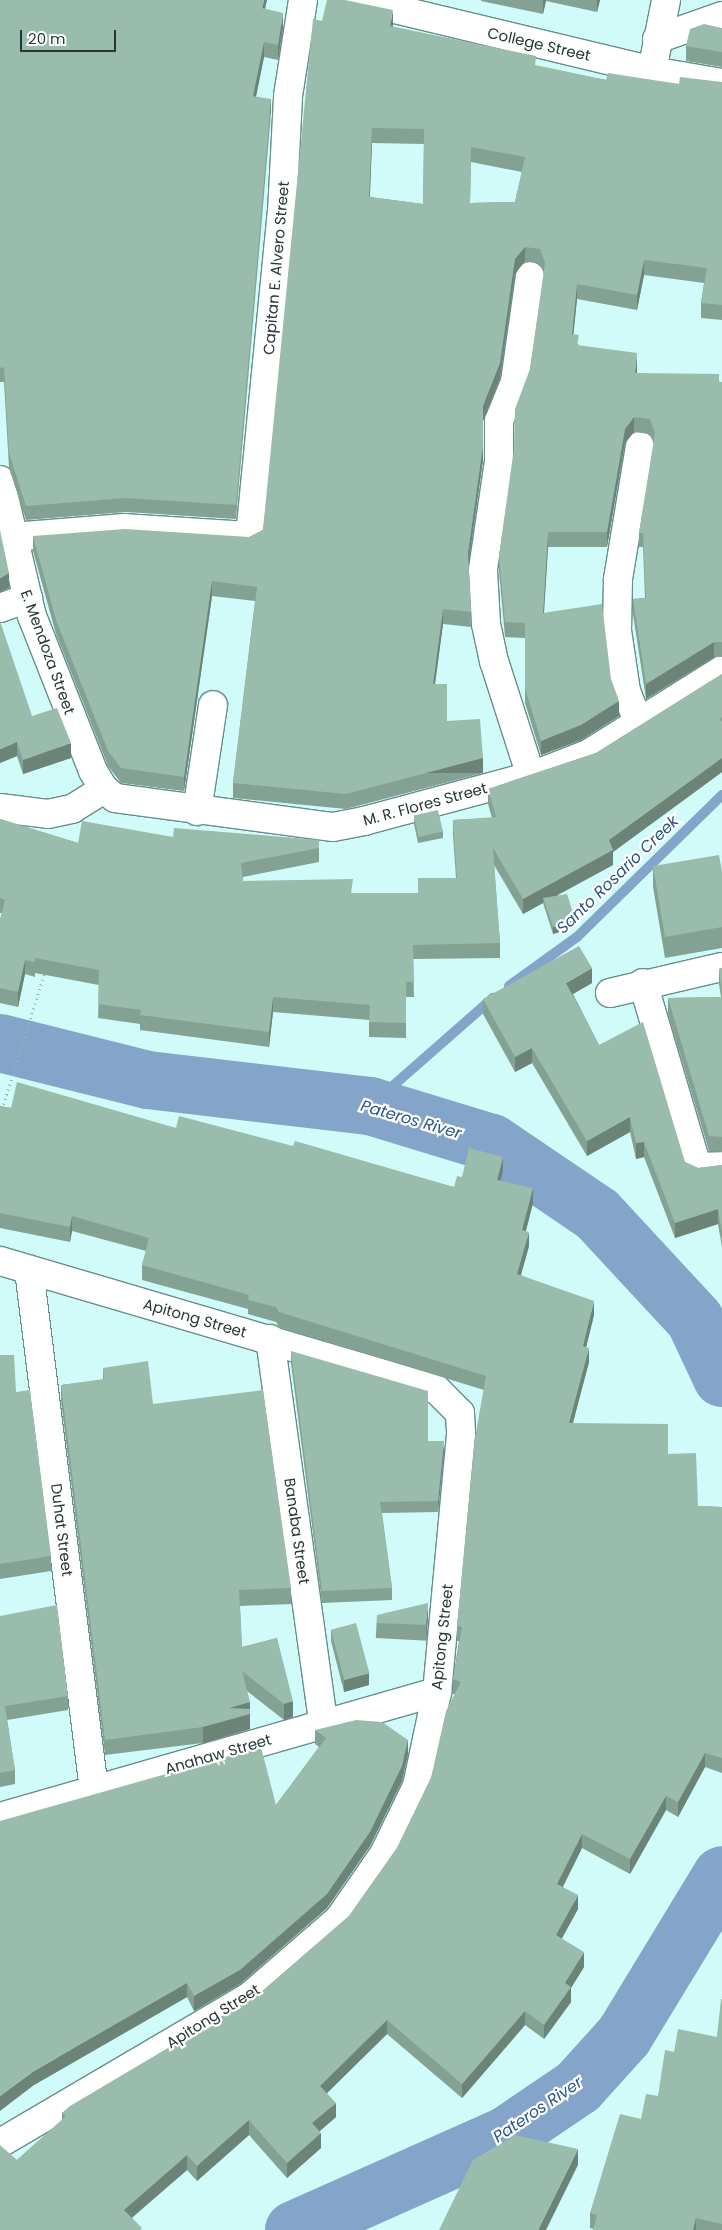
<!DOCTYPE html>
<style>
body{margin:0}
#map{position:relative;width:722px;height:2230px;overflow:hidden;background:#d0fbf9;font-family:Poppins,sans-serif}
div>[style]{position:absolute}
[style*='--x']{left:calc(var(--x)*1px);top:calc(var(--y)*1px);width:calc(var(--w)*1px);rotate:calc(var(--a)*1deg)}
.stream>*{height:10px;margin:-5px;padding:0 5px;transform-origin:5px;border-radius:5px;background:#85a4c9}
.river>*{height:58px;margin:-29px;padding:0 29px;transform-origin:29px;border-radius:29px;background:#85a4c9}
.path>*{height:3px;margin-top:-1.5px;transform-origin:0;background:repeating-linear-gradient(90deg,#94b5b4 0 1px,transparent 0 5px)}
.roads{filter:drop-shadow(1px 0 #668e8d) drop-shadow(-1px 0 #668e8d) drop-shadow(0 1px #668e8d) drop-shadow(0 -1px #668e8d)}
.minor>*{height:28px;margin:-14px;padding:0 14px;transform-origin:14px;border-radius:14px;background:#fff}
.wall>*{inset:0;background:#84a294;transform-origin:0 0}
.shaded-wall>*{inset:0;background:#6c8478;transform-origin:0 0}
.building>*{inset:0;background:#9abcac;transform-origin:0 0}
span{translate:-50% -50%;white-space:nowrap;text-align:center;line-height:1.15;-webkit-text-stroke:4.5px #fff;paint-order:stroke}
.street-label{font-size:15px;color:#263736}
.water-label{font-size:16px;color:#2a5687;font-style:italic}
.scale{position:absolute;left:20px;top:30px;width:96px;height:22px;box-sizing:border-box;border:2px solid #263736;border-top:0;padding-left:6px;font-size:15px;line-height:18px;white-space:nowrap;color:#263736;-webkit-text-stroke:4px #fff;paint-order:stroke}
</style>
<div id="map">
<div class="stream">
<div style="--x:509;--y:986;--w:84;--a:-35.8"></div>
<div style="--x:577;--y:937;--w:203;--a:-44.4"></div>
<div style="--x:370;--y:1106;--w:164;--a:-41.3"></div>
</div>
<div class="river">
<div style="--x:0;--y:1043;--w:153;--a:14"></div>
<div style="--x:148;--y:1080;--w:224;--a:6.7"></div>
<div style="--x:370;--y:1106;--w:127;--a:16.9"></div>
<div style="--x:492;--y:1143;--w:127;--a:34.1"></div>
<div style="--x:597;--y:1214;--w:144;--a:47.2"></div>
<div style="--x:695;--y:1320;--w:64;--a:65"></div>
<div style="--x:294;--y:2230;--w:233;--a:-24"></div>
<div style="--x:507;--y:2135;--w:86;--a:-34.1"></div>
<div style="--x:578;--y:2087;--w:69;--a:-48"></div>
<div style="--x:624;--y:2036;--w:188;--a:-58.7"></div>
</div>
<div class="path">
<div style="--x:2;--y:1109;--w:144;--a:-72.6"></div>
</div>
<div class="roads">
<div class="minor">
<div style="--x:357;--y:0;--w:303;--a:13.5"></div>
<div style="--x:652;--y:71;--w:71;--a:9.7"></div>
<div style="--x:657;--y:39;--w:69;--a:-19.5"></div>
<div style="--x:652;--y:71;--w:72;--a:-78.8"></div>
<div style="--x:530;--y:276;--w:107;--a:98.1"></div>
<div style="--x:515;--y:382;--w:42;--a:112.3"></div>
<div style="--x:499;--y:421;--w:40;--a:90"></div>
<div style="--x:499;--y:461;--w:110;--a:98.4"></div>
<div style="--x:483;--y:570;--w:54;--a:86.8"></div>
<div style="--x:486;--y:624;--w:38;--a:78"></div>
<div style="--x:494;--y:661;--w:121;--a:72.2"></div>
<div style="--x:0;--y:480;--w:140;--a:76.8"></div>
<div style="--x:32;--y:616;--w:167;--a:68.5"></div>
<div style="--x:93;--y:771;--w:21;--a:59"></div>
<div style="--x:104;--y:789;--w:14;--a:39"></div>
<div style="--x:115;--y:798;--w:220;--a:7.6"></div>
<div style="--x:333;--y:827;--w:32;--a:-11"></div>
<div style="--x:364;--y:821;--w:173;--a:-15.1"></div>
<div style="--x:531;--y:776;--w:61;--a:-21.1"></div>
<div style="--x:588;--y:754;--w:158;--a:-32.1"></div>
<div style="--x:12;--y:537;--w:113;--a:-4.6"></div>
<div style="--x:125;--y:528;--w:125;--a:3.7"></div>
<div style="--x:250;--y:536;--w:326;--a:-84.4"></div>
<div style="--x:282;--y:212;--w:116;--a:-87"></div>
<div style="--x:288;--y:96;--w:97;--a:-81.1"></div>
<div style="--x:0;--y:608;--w:30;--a:-20"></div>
<div style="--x:638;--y:722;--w:33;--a:-111"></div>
<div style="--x:626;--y:691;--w:61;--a:-98.5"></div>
<div style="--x:617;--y:631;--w:52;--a:-88.9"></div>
<div style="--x:618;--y:579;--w:135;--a:-80.6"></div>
<div style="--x:0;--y:808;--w:48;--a:7.1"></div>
<div style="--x:48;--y:814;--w:25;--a:-12"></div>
<div style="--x:72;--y:809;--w:38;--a:-32"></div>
<div style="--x:197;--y:811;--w:107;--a:-81.4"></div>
<div style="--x:643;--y:983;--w:192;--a:73.6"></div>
<div style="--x:697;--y:1167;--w:25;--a:-2"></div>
<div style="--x:610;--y:993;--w:115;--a:-13.1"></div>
<div style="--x:0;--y:1261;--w:454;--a:16.4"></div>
<div style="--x:436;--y:1389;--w:34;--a:45"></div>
<div style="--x:460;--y:1413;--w:21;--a:87"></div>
<div style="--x:461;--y:1434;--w:259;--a:95.3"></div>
<div style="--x:437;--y:1692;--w:96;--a:102"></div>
<div style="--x:417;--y:1786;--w:76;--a:115.9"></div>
<div style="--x:384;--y:1854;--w:79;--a:124.7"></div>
<div style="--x:339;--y:1919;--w:119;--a:139.1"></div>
<div style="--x:249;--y:1997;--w:289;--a:149.6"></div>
<div style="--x:29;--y:1270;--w:524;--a:82.87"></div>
<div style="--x:270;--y:1339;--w:388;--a:82.1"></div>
<div style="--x:0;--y:1817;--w:455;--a:-16"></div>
</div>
</div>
<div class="wall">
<div style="clip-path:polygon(0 0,265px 9px,283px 28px,278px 60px,264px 57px,256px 97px,271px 113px,236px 519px,126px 512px,26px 520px,9px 468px,4px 382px,0 382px)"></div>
<div style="clip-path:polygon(481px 0,600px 0,597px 12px,546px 1px,543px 14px,481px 1px)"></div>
<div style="clip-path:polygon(evenodd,322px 21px,393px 25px,393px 27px,536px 66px,606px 80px,679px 84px,722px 82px,722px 320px,701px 318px,701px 303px,704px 283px,644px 275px,637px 310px,577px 299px,573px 335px,579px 346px,637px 368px,637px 373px,722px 382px,722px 657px,714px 657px,646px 699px,633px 614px,633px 599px,645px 598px,643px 547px,639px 547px,639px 533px,654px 444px,650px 434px,634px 432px,625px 443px,607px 547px,548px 547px,544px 613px,611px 679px,619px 716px,581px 740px,541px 755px,525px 703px,525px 638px,505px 637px,499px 571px,499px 556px,530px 369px,544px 274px,540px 264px,525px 261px,515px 274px,500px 378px,483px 421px,483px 460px,468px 564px,471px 627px,443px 624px,435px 684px,447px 721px,483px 773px,346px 809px,233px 798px,233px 783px,255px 601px,212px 596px,184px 791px,121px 783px,108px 766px,56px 634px,33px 551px,33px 536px,249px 537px,263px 530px,322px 21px,372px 143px,424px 144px,423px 204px,370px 197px,372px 143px,322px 21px,471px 162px,522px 172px,515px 202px,470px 203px,471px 162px)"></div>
<div style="clip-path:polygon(722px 28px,722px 67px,686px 61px,686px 46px)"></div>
<div style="clip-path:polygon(722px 674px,722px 772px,613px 852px,613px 865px,558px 895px,575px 927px,553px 934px,543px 903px,523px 914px,494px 865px,500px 943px,500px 958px,413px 959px,414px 997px,406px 997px,406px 1038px,369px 1037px,369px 1020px,273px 1012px,269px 1047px,140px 1030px,140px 1024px,98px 1018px,99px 985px,35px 973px,35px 977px,25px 974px,18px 1007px,0 1003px,0 920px,2px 913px,0 913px,0 819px,78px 843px,173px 837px,319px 848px,319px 862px,243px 877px,243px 881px,353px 893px,418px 893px,456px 878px,453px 835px,453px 820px,492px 818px,488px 804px,488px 789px,596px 753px)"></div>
<div style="clip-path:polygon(32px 716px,71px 758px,23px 774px,17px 756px,0 763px)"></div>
<div style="clip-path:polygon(414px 816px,443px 831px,443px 838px,418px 843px,414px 824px)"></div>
<div style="clip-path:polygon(653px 866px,722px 871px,722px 948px,665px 958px,653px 887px)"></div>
<div style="clip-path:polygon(722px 968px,722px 1152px,709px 1151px,668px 1014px,668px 998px,721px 997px,719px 984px,719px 969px)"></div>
<div style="clip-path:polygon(592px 983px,573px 994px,599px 1045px,685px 1162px,698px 1168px,722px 1165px,722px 1247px,718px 1224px,675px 1238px,644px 1157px,636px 1159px,630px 1132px,587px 1156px,532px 1063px,515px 1072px,483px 1014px,483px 999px)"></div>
<div style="clip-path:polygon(0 1106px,11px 1108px,176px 1128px,454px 1187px,462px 1177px,503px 1171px,500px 1181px,533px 1203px,526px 1231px,529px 1246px,521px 1275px,594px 1315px,586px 1347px,589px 1362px,573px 1423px,668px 1454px,698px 1506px,722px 1507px,722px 1773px,705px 1767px,678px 1817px,666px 1810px,630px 1874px,582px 1848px,563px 1887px,578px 1909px,562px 1938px,584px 1967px,571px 1988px,571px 2002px,544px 2039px,525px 2025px,462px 2098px,387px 2034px,327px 2093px,336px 2117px,319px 2131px,321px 2148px,287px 2178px,249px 2135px,197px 2181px,187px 2170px,132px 2218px,142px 2230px,17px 2160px,62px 2120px,62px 2113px,259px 1994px,349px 1916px,397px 1848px,431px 1778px,455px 1694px,453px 1694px,453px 1679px,459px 1641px,457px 1641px,457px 1626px,484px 1390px,279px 1327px,276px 1322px,248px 1314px,248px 1309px,142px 1280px,142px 1265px,146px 1251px,72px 1231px,70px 1242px,0 1228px)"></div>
<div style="clip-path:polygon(291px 1351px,428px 1441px,444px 1453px,438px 1512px,382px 1513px,392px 1588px,392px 1600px,322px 1603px,291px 1363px)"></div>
<div style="clip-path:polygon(0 1355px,16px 1392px,51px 1556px,51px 1571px,0 1579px)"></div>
<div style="clip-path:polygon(103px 1368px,153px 1404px,291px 1588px,291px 1604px,240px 1606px,242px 1647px,277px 1638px,293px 1717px,284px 1720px,247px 1691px,250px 1718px,250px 1729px,203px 1743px,105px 1755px,61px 1401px,61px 1385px,103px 1380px)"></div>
<div style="left:377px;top:1615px;width:51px;height:23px;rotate:3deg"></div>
<div style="clip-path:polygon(0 1616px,68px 1696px,68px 1710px,7px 1720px,15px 1770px,15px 1784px,0 1787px)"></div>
<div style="clip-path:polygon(331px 1629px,369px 1685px,344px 1692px,331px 1641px)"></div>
<div style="clip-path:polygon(315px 1730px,408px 1754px,402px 1781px,370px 1846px,327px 1908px,240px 1984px,194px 2011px,187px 1997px,34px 2085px,276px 1805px,319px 1747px,315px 1744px)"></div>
<div style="clip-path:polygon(722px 1999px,722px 2230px,593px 2230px,594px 2229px,590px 2228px,590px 2213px,641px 2119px,658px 2096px,674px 2052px,717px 2037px)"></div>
</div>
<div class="shaded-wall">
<div style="clip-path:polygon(264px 0,267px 0,262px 23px,262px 8px)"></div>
<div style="clip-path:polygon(543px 0,546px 0,543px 14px)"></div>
<div style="clip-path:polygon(597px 0,600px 0,597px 12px)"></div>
<div style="clip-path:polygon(393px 10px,393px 25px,390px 41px,390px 26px)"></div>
<div style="clip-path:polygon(283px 13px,283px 28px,278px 60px,278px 45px)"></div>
<div style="clip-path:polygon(264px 42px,264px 57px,253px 111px,253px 96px)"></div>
<div style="left:271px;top:99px;width:14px;height:408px;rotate:90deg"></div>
<div style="clip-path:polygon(372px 128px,372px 143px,369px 212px,369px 197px)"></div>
<div style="clip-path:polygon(525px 247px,525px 261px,515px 274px,500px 378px,483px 421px,483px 406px,515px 259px)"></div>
<div style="clip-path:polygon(644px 260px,644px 275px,637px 310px,637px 295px)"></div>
<div style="clip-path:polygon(577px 284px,577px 299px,572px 349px,572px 334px)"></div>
<div style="clip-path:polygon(637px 353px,637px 368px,635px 388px,635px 373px)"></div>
<div style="clip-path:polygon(634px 417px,634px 432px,625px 443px,607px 547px,607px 532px,625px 429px)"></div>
<div style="clip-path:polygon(483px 445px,483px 460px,468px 568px,468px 553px)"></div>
<div style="clip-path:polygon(548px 532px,548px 547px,543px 627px,543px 613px)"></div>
<div style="clip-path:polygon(9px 573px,9px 588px,0 592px,0 578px)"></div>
<div style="clip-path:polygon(212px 581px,212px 596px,184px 791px,184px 777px)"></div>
<div style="clip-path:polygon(443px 609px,443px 624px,433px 699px,433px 684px)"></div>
<div style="clip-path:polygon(714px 642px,714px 657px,646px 699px,646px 684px)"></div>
<div style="clip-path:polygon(619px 701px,619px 716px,581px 740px,541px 755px,541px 741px)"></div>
<div style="clip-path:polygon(17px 742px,17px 756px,0 763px,0 749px)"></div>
<div style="clip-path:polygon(71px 743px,71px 758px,23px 774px,23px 760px)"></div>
<div style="left:483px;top:758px;width:15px;height:142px;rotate:90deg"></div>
<div style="clip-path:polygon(722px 758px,722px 772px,613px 852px,613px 865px,544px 902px,543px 898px,543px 903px,523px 914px,523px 899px,609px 840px)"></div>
<div style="clip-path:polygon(575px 919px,575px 927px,553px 934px,553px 927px)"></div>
<div style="clip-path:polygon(25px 960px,25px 974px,18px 1007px,18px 992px)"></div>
<div style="clip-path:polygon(592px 968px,592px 983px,566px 998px,566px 983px)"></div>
<div style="clip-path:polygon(273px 997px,273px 1012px,269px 1047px,269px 1032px)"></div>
<div style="clip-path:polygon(532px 1048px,532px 1063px,515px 1072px,515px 1057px)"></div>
<div style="clip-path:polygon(630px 1117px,630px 1132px,587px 1156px,587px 1141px)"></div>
<div style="clip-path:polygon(644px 1142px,644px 1157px,636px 1159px,636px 1143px)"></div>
<div style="clip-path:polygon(503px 1157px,503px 1171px,497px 1194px,497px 1180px)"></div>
<div style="clip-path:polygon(533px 1188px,533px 1203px,522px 1245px,522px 1230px)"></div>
<div style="clip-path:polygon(718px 1209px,718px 1224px,675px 1238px,675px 1223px)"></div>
<div style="clip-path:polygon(72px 1216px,72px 1231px,70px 1242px,70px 1227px)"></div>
<div style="clip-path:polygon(529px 1232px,529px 1246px,517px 1288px,517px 1274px)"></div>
<div style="clip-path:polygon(594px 1301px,594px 1315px,583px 1360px,583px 1346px)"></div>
<div style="clip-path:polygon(589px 1348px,589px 1362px,569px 1437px,569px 1423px)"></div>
<div style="clip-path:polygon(444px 1441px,444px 1453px,438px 1512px,438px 1501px)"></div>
<div style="clip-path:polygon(428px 1603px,428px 1618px,426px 1640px,426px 1625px)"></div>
<div style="clip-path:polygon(369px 1673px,369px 1685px,344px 1692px,344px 1680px)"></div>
<div style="clip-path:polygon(293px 1701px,293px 1717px,284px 1720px,284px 1704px)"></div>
<div style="clip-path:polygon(250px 1702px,250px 1729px,203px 1743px,203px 1727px,229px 1708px)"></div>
<div style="clip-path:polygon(408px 1740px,408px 1754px,402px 1781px,370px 1846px,327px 1908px,240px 1984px,194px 2011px,194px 1996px)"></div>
<div style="clip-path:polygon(705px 1753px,705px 1767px,678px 1817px,678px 1802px)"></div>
<div style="clip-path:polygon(666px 1796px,666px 1810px,630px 1874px,630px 1859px)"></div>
<div style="clip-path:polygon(582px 1834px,582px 1848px,557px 1898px,557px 1884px)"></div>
<div style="clip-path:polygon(578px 1895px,578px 1909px,556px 1949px,556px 1935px)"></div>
<div style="clip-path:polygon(584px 1952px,584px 1967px,571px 1988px,571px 2002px,544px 2039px,544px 2025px,565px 1983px)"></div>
<div style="clip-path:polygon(187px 1983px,187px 1997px,34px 2085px,0 2111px,0 2096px,34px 2071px)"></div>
<div style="clip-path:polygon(525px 2011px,525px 2025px,462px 2098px,462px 2084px)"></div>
<div style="clip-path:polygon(387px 2020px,387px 2034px,320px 2100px,320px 2086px)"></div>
<div style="clip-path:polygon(336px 2103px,336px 2117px,312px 2138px,312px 2123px)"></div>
<div style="clip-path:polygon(249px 2120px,249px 2135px,197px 2181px,197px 2166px)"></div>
<div style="clip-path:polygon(321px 2133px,321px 2148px,287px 2178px,287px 2163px)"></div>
<div style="clip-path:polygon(578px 2149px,578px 2165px,546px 2230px,538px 2230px)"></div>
<div style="clip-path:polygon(187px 2155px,187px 2170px,124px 2224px,124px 2210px)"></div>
<div style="clip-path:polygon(696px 2218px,696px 2230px,693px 2230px)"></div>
</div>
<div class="building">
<div style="clip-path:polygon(0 0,264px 0,262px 8px,283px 13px,278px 45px,264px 42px,253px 96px,271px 99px,236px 505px,126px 498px,26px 506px,9px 453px,4px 367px,0 368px)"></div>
<div style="clip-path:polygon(evenodd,327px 0,345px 0,393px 10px,390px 26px,536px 56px,535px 65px,606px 80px,608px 73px,679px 84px,680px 77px,722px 82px,722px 305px,701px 303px,707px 268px,644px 260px,637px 295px,577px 284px,572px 334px,579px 335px,577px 345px,637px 353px,635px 373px,719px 374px,719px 382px,722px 382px,722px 642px,714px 642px,646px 684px,633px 599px,646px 598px,643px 533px,639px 533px,655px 433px,650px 419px,634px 417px,625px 429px,607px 532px,548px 532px,543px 613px,602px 604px,611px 679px,619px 701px,581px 725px,541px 741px,525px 688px,525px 623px,505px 622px,499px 556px,514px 448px,515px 409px,530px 369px,545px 263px,540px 249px,525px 247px,515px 259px,500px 363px,483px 406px,483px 445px,468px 553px,471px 612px,443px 609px,433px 684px,447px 684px,447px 721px,480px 719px,483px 758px,346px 794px,233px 783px,257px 587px,212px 581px,184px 777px,121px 768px,108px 751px,56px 620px,33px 536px,125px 529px,249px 537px,263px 530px,313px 19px,322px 21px,327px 0,372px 128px,424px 129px,423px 204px,369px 197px,372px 128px,327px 0,471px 147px,525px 157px,515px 202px,470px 203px,471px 147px)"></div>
<div style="clip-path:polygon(704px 24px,722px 28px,722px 52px,686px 46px,690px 29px)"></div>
<div style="clip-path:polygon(0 530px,9px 573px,0 578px)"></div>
<div style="clip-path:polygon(0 621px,32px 716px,57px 708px,71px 743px,23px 760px,17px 742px,0 749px)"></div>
<div style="clip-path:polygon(722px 674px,722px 717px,720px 719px,722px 722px,722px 758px,609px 840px,613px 850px,523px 899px,493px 848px,500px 943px,413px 945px,414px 982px,406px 982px,406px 1023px,369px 1022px,370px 1005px,273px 997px,269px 1032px,140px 1015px,141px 1010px,98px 1004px,99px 970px,35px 958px,35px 962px,25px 960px,18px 992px,0 988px,0 920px,5px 900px,0 898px,0 819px,78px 843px,82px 821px,173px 837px,174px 828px,319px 840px,319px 848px,241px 863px,243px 881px,353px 879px,351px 893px,418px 893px,418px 878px,457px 878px,453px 820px,496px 817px,488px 789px,596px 753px)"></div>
<div style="left:438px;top:810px;width:22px;height:25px;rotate:77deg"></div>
<div style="clip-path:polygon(719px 855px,722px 871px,722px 927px,665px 937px,653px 866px)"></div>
<div style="clip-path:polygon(567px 894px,575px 919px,553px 927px,543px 898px)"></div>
<div style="clip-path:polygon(579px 946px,592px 968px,566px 983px,599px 1045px,643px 1022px,685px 1162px,698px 1168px,722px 1165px,722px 1232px,718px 1209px,675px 1223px,644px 1142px,636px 1143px,630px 1117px,587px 1141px,532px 1048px,515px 1057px,483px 999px)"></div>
<div style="clip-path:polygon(722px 968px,722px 994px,719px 969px)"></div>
<div style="clip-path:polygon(722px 997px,722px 1137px,709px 1136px,668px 998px)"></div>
<div style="clip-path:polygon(17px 1082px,176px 1128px,179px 1116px,293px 1146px,295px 1141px,454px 1187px,457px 1176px,462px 1177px,469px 1148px,503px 1157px,497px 1180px,533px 1188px,522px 1230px,529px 1232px,517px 1274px,594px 1301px,583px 1346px,589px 1348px,569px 1423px,668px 1424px,668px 1454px,696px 1453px,698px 1506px,722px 1507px,722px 1758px,705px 1753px,678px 1802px,666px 1796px,630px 1859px,582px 1834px,557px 1884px,578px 1895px,556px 1935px,584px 1952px,565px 1983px,571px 1987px,544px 2025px,525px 2011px,462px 2084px,387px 2020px,320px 2086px,336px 2103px,312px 2123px,321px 2133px,287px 2163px,249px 2120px,197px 2166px,187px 2155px,124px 2210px,142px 2228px,140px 2230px,0 2230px,0 2145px,17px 2160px,66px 2116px,62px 2113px,70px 2106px,259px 1994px,349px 1916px,397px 1848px,431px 1778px,446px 1711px,461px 1682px,453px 1679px,462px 1627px,457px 1626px,475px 1438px,486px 1376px,279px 1312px,276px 1307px,248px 1300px,249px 1295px,142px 1265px,149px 1238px,72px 1216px,70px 1227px,0 1213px,0 1106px,11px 1108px)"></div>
<div style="clip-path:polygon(291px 1351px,428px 1391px,428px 1441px,444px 1441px,438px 1501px,380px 1502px,392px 1588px,322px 1591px)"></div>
<div style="clip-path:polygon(0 1355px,14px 1355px,16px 1392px,30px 1390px,51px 1556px,0 1564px)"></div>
<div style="clip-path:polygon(148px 1361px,153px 1404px,263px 1390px,291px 1588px,239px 1590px,242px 1647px,277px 1638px,293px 1701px,284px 1704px,242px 1671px,250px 1702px,229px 1708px,250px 1709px,250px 1714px,203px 1727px,105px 1740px,61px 1385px,104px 1379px,103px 1368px)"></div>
<div style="clip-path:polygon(428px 1603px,426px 1625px,377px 1623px,377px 1615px)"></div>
<div style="clip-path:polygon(57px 1605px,68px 1696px,5px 1706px,15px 1770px,0 1773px,0 1616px)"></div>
<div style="left:356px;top:1623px;width:52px;height:26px;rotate:75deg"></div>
<div style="clip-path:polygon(356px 1720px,382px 1722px,408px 1740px,402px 1766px,370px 1832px,327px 1894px,240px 1970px,194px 1996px,187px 1983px,34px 2071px,0 2096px,0 1821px,261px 1747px,276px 1805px,326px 1738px,315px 1730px)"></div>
<div style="clip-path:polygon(721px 1999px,722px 1999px,722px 2224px,696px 2218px,693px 2230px,593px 2230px,597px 2215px,590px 2213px,620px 2114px,641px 2119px,646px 2094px,658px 2096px,665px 2050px,674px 2052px,678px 2029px,717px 2037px)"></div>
<div style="clip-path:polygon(515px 2135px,578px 2149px,538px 2230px,439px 2230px,473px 2160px)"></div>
</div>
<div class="street-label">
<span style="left:539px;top:44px;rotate:13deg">College Street</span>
<span style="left:276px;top:268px;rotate:-85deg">Capitan E. Alvero Street</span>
<span style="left:48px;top:652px;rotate:70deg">E. Mendoza Street</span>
<span style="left:425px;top:804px;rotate:-15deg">M. R. Flores Street</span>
<span style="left:195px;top:1318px;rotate:16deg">Apitong Street</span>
<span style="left:62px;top:1530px;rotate:83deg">Duhat Street</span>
<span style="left:297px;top:1531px;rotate:82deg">Banaba Street</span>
<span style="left:442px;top:1637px;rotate:-84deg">Apitong Street</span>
<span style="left:218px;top:1754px;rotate:-16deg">Anahaw Street</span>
<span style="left:213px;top:2016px;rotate:-32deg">Apitong Street</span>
</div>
<div class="water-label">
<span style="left:618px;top:875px;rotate:-44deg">Santo Rosario Creek</span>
<span style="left:411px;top:1120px;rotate:16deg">Pateros River</span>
<span style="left:538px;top:2110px;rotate:-34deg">Pateros River</span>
</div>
<div class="scale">20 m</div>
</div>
